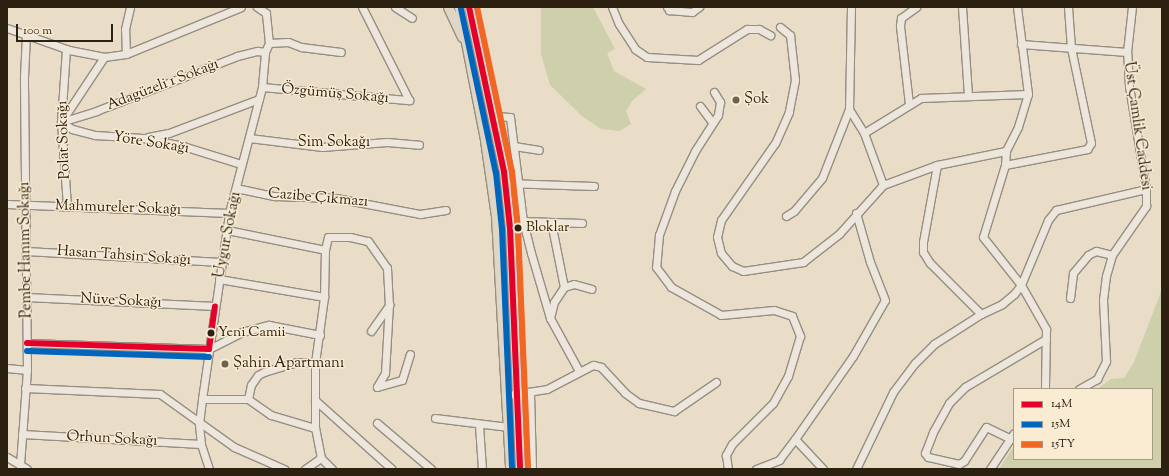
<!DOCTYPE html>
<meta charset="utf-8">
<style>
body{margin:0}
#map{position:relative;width:1169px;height:476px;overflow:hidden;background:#e9ddc8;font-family:"Sorts Mill Goudy",serif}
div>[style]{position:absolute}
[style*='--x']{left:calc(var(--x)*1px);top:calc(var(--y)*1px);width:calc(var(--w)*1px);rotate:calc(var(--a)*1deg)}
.green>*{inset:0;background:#cecfab}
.roads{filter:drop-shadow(1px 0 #968e80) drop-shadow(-1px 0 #968e80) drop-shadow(0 1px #968e80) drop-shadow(0 -1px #968e80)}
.minor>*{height:7px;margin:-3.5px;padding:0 3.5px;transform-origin:3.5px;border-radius:3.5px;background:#ece6dc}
.major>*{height:9px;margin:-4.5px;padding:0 4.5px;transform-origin:4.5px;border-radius:4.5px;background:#e0d6c6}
.bus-1>*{height:6px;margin:-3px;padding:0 3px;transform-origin:3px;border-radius:3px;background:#e4002b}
.bus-2>*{height:6px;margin:-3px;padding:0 3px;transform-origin:3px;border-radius:3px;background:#0065bd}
.bus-3>*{height:6px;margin:-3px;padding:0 3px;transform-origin:3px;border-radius:3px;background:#f26522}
.dots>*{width:11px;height:11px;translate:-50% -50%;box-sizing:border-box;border:2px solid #f9ecd3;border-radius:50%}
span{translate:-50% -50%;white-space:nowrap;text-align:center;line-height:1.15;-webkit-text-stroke:3px #f9ecd3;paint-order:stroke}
.bus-label{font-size:14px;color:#2c2010}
.left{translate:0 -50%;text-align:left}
.street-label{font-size:15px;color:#2c2010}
.poi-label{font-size:15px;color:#2c2010}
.frame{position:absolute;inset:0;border:8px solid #2c2010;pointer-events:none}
.legend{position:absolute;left:1013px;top:388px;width:140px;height:72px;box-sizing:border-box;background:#f9ecd3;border:1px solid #a79a85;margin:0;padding:5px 7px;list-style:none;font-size:12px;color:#2c2010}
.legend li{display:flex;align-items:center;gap:8px;height:20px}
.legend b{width:20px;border:1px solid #a79a85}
.scale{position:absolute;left:16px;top:24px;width:97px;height:18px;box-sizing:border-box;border:2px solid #2c2010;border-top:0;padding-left:5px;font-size:12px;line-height:14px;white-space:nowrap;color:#2c2010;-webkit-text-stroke:3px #f9ecd3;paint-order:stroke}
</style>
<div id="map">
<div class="green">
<div style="clip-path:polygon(541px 7px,593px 7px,615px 49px,607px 53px,614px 71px,646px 89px,633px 100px,626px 111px,631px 124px,620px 131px,601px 129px,582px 116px,550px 85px,541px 54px)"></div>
<div style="clip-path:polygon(1162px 289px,1162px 469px,999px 469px,1014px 446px,1014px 459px,1152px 459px,1152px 389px,1097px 389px,1111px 379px,1124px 378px,1134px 362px)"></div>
</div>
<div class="roads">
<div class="minor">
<div style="--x:395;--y:7;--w:20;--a:33"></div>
<div style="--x:612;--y:7;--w:18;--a:68"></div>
<div style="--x:619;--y:24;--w:30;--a:57"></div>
<div style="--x:635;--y:49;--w:14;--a:34"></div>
<div style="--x:647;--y:57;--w:51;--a:3.4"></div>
<div style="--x:698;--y:60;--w:58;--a:-32.3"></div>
<div style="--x:747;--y:29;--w:12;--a:0"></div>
<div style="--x:759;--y:29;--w:13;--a:29"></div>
<div style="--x:667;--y:7;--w:4;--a:56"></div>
<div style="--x:669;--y:10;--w:23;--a:5"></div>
<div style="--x:692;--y:12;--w:9;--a:-36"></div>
<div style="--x:851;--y:7;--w:102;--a:91.1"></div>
<div style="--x:849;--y:109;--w:28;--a:58"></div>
<div style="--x:864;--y:133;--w:55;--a:69.9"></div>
<div style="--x:962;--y:7;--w:88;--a:86.1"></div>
<div style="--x:1017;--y:7;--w:88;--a:82.8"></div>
<div style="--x:1028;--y:94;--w:34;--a:107"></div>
<div style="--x:1018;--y:127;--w:27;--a:117"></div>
<div style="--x:1006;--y:151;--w:14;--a:94"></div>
<div style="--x:1005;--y:165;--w:75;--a:107"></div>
<div style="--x:983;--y:237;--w:61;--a:51.6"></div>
<div style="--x:1021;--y:285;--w:51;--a:60.4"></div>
<div style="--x:1046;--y:329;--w:60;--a:91"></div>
<div style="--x:780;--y:27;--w:13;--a:39"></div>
<div style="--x:790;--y:35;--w:45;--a:83.7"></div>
<div style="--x:795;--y:80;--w:33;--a:101"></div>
<div style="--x:789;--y:112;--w:34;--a:114"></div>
<div style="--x:775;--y:143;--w:94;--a:125"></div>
<div style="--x:721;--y:220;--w:17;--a:103"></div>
<div style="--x:717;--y:237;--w:16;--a:76"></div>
<div style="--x:721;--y:253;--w:17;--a:50"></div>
<div style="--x:732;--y:266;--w:12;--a:24"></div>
<div style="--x:743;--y:271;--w:61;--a:-8.5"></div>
<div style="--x:803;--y:262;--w:46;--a:-37.9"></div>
<div style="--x:839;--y:234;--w:66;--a:-48.1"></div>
<div style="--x:883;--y:185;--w:58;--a:-20.3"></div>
<div style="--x:937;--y:165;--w:70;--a:-11.5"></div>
<div style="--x:7;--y:28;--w:66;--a:19.5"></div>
<div style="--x:69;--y:50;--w:36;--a:11"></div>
<div style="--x:104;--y:57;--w:22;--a:-8"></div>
<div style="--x:126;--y:54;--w:124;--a:-22.2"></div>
<div style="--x:269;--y:43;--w:19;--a:-3"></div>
<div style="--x:288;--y:42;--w:14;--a:21"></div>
<div style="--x:301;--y:47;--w:40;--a:7.1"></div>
<div style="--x:1021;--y:44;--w:106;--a:4.3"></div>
<div style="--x:66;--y:49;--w:73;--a:93.9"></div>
<div style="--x:61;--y:122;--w:84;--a:85.9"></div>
<div style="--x:126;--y:54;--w:25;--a:-92"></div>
<div style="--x:125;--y:29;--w:23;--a:-77"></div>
<div style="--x:262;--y:87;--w:148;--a:5.1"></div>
<div style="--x:409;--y:100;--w:104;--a:-116.8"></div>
<div style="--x:714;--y:92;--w:12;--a:59"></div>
<div style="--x:720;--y:102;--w:13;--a:99"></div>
<div style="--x:718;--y:115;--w:43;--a:122.6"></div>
<div style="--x:695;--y:151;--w:45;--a:116.6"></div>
<div style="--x:675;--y:191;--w:47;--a:110"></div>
<div style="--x:659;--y:235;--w:32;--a:95"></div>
<div style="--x:656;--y:267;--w:25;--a:53"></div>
<div style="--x:671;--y:287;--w:57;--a:29.2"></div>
<div style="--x:721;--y:315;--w:53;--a:-5.4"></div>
<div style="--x:774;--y:310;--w:19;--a:18"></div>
<div style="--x:792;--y:316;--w:22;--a:68"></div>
<div style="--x:800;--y:336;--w:42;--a:106.7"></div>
<div style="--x:788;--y:376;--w:31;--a:119"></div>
<div style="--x:773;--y:403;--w:58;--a:135"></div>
<div style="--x:732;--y:444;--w:13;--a:119"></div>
<div style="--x:726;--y:455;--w:14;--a:82"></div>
<div style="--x:909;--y:104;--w:79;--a:-96.6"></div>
<div style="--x:900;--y:26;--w:8;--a:-83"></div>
<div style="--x:901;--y:18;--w:19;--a:-36"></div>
<div style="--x:700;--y:106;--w:21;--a:53"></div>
<div style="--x:493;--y:116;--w:17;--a:3"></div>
<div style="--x:510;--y:117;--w:105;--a:82.9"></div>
<div style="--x:523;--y:221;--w:33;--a:76"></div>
<div style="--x:531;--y:253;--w:68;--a:73.7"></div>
<div style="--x:550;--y:318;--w:60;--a:61.3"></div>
<div style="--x:61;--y:122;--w:37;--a:-17"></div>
<div style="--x:96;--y:111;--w:151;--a:-21.3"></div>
<div style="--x:237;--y:56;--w:21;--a:-14"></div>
<div style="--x:257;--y:51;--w:8;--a:7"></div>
<div style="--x:61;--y:122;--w:13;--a:32"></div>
<div style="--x:72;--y:129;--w:24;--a:15"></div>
<div style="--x:95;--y:135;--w:48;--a:3.6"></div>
<div style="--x:143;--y:138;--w:41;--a:11.3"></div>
<div style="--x:183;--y:146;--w:61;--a:17.2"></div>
<div style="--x:61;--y:122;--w:78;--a:-56.5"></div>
<div style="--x:864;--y:133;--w:67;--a:-31.6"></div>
<div style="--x:921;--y:98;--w:107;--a:-2.1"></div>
<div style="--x:148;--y:137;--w:21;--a:-11"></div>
<div style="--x:169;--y:133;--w:96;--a:-20.7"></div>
<div style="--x:249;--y:138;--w:74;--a:7"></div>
<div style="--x:322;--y:147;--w:65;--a:-4.4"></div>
<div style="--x:387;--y:142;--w:32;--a:5"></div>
<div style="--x:514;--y:146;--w:25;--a:9"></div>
<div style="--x:937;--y:165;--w:78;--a:100.3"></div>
<div style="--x:923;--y:242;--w:10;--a:90"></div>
<div style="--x:923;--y:252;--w:13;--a:58"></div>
<div style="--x:930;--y:263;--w:72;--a:45"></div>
<div style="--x:1005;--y:165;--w:84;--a:-11"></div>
<div style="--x:1087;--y:149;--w:7;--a:-56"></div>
<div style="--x:1091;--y:143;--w:97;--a:-101.9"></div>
<div style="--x:1071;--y:48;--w:41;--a:-94.2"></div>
<div style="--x:505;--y:183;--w:89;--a:1.9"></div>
<div style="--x:236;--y:188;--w:40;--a:12"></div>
<div style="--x:275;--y:196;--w:61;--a:1.9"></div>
<div style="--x:336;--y:198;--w:86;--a:10.8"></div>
<div style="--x:420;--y:214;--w:26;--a:-9"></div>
<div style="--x:7;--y:204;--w:222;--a:2.3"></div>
<div style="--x:786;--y:216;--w:9;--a:-32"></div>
<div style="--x:794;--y:211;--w:43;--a:-49.7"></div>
<div style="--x:822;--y:178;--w:74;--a:-68.6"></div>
<div style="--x:523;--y:221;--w:59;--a:1.9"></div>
<div style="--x:551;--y:222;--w:66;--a:78.7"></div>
<div style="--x:227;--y:230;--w:100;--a:11.5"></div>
<div style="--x:26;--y:251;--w:195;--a:3.2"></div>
<div style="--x:219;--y:279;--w:107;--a:9.7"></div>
<div style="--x:26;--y:297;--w:189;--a:2.7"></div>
<div style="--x:1070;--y:298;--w:25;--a:-83"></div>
<div style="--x:1073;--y:273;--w:23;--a:-50"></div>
<div style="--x:1088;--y:255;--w:9;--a:-27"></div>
<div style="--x:1096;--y:251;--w:16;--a:14"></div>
<div style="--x:550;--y:318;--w:16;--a:-76"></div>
<div style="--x:554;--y:302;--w:18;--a:-56"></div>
<div style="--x:564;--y:287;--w:10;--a:-17"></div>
<div style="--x:574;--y:284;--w:18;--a:16"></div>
<div style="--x:371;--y:331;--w:32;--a:-55"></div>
<div style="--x:27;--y:343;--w:182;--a:1.9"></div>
<div style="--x:209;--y:349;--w:37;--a:-27"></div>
<div style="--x:242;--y:332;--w:28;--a:-15"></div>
<div style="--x:269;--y:325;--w:52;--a:11.1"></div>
<div style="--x:7;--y:368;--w:20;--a:6"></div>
<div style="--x:25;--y:388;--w:135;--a:2.5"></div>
<div style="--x:160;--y:394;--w:91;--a:35.6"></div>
<div style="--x:234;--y:447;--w:55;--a:23.7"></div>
<div style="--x:1079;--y:389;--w:21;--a:-29"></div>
<div style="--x:1097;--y:379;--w:20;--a:-63"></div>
<div style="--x:1106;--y:361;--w:61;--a:-92.8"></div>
<div style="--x:1103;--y:300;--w:24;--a:-83"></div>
<div style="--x:1106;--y:276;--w:22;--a:-74"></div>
<div style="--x:1112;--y:255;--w:60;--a:-55.2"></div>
<div style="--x:1146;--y:206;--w:17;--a:-90"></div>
<div style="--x:1146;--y:189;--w:104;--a:-99.4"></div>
<div style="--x:1129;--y:86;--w:34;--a:-93"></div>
<div style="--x:1127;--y:52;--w:45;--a:-83.7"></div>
<div style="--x:530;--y:392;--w:77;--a:88.5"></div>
<div style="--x:507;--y:395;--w:40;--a:-8.5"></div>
<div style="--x:547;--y:389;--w:52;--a:-27.6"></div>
<div style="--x:593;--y:365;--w:8;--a:14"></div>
<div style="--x:601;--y:367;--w:35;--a:47"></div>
<div style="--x:625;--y:393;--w:17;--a:36"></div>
<div style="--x:639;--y:403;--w:36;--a:13"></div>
<div style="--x:674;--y:411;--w:51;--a:-34.6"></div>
<div style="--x:202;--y:399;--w:46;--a:0"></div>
<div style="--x:248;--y:399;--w:28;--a:35"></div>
<div style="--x:271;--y:415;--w:46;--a:16.5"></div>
<div style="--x:248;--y:399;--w:14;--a:-78"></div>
<div style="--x:251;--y:385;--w:12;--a:-55"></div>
<div style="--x:258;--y:375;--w:7;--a:-27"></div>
<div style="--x:264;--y:372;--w:34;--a:-17"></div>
<div style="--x:297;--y:362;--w:18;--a:3"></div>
<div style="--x:315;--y:400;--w:103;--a:41.9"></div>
<div style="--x:435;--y:418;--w:74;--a:7"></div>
<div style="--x:377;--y:423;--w:71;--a:40.4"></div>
<div style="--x:479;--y:425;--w:44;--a:86.1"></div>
<div style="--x:22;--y:434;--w:179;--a:3.2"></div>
<div style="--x:1009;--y:438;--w:25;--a:-154"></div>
<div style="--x:986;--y:427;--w:40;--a:122.9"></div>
<div style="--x:964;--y:461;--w:6;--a:149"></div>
<div style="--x:959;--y:464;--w:32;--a:-167"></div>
<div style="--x:928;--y:457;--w:5;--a:-127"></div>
<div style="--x:925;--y:453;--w:22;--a:-69"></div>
<div style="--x:933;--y:432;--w:33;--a:-61"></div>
<div style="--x:949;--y:403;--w:23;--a:-45"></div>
<div style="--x:965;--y:387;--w:94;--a:-30.7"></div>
<div style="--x:795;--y:439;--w:41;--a:47"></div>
<div style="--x:7;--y:457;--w:23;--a:31"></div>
<div style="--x:20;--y:465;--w:95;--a:-85.8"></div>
<div style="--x:27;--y:370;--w:293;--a:-90.6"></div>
<div style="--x:24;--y:77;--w:42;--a:-87.3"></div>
<div style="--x:209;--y:469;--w:26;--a:-108"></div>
<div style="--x:201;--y:444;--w:20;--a:-96"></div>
<div style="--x:199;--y:424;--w:25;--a:-83"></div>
<div style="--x:202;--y:399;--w:188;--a:-81.7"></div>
<div style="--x:229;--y:213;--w:130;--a:-75.3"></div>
<div style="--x:262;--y:87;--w:35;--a:-85"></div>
<div style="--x:265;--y:52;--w:10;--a:-66"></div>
<div style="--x:269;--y:43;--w:30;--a:-96"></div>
<div style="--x:266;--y:13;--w:11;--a:-146"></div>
<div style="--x:305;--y:469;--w:19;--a:-35"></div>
<div style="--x:332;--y:469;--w:16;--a:-135"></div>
<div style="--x:321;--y:458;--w:31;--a:-101"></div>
<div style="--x:315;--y:428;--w:65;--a:-90"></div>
<div style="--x:315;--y:363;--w:67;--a:-82.2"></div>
<div style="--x:324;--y:297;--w:47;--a:-88.8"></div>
<div style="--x:325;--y:250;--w:13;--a:-77"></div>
<div style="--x:328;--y:237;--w:22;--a:0"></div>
<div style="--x:350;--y:237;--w:18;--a:13"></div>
<div style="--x:368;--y:241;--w:33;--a:55"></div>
<div style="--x:387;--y:268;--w:36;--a:87"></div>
<div style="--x:389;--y:304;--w:69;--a:93.3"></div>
<div style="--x:385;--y:373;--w:16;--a:120"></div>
<div style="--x:377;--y:387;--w:26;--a:-16"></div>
<div style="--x:402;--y:380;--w:27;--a:-73"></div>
<div style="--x:756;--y:469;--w:25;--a:-21"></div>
<div style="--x:779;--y:460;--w:26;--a:-53"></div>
<div style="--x:795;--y:439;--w:101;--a:-55.1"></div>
<div style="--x:853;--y:356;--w:64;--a:-60.3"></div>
<div style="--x:885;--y:300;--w:41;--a:-111.5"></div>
<div style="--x:870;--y:262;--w:51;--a:-105.9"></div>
<div style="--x:856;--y:469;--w:85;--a:-64.3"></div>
<div style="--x:893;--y:392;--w:36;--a:-53"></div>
<div style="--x:915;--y:363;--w:27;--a:-45"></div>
<div style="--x:934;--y:344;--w:56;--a:-32.6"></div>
<div style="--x:981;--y:314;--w:23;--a:-25"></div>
<div style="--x:1002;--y:304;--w:16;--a:-40"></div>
<div style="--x:1014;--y:294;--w:11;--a:-52"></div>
<div style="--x:1021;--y:285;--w:70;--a:-67.4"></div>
<div style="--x:1048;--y:220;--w:13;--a:-51"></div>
<div style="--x:1056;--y:210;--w:92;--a:-13.1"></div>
<div style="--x:990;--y:469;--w:43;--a:-56.3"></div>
</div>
<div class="major">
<div style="--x:448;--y:7;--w:33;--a:65"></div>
<div style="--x:459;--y:7;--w:136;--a:78.9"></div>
<div style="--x:485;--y:140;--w:77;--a:81.8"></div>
<div style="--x:496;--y:216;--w:253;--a:86.8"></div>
<div style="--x:469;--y:7;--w:169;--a:78"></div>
<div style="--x:504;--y:172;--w:56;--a:83.9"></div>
<div style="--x:510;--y:228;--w:241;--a:87.6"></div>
</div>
</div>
<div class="bus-1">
<div style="--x:469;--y:7;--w:169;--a:78"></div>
<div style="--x:504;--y:172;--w:56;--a:83.9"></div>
<div style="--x:510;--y:228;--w:241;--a:87.6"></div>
<div style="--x:27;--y:343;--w:182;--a:1.9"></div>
<div style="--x:209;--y:349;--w:43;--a:-82.1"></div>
</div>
<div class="bus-2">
<div style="--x:461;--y:9;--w:168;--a:78"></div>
<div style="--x:496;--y:173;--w:56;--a:83.9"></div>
<div style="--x:502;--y:229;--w:240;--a:87.6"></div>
<div style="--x:27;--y:351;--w:182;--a:1.9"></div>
</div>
<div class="bus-3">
<div style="--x:477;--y:7;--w:168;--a:78"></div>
<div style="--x:512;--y:171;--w:57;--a:84"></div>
<div style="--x:518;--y:228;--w:241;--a:87.6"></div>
</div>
<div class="dots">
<div style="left:736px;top:100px;background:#6e6250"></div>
<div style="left:518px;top:228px;background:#2c2010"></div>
<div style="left:211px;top:333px;background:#2c2010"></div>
<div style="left:225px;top:364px;background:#6e6250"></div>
</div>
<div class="bus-label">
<span class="left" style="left:526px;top:228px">Bloklar</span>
<span class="left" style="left:218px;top:333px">Yeni Camii</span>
</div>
<div class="street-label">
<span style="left:163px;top:85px;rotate:-21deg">Adagüzeli 1 Sokaḡı</span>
<span style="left:335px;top:94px;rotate:5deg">Özgümüş Sokağı</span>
<span style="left:1137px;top:126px;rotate:82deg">Üst Çamlik Caddesi</span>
<span style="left:64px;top:140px;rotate:-92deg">Polat Sokağı</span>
<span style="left:151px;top:143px;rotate:9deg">Yöre Sokağı</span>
<span style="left:334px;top:143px">Sim Sokağı</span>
<span style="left:318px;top:198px;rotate:5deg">Cazibe Çıkmazı</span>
<span style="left:118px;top:208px;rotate:2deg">Mahmureler Sokağı</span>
<span style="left:228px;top:235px;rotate:-79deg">Uygur Sokağı</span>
<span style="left:26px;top:250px;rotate:-91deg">Pembe Hanım Sokağı</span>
<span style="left:124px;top:256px;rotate:4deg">Hasan Tahsin Sokağı</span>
<span style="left:121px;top:301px;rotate:3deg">Nüve Sokağı</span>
<span style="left:112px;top:439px;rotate:3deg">Orhun Sokağı</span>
</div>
<div class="poi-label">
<span class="left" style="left:744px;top:100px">Şok</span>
<span class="left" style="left:233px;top:364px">Şahin Apartmanı</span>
</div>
<div class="frame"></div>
<ul class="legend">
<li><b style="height:5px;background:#e4002b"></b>14M</li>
<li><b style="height:5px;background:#0065bd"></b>15M</li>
<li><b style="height:5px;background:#f26522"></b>15TY</li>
</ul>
<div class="scale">100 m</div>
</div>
